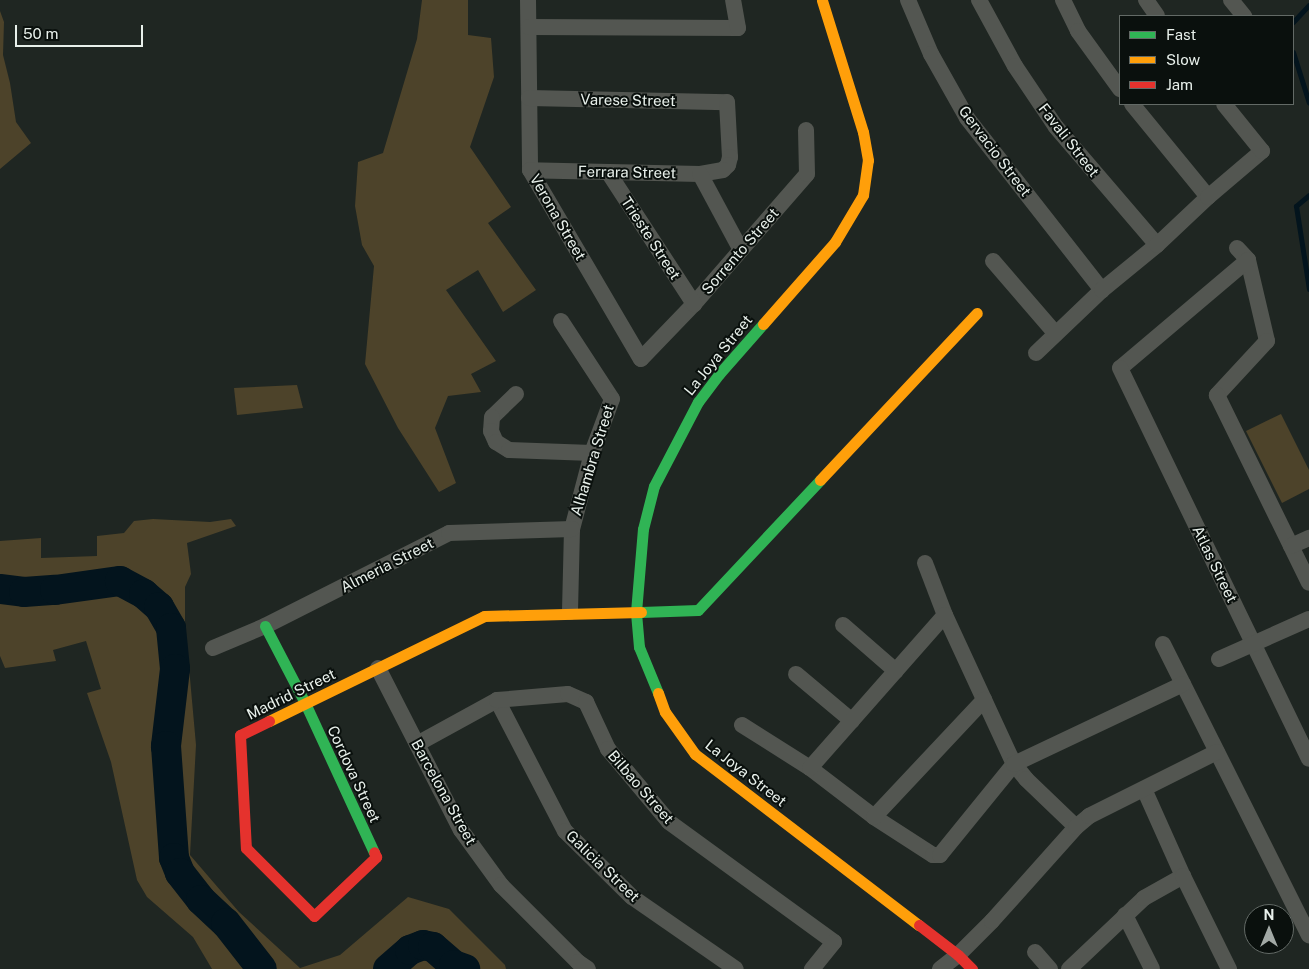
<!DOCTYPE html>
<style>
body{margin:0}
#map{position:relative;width:1309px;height:969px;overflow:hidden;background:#1f2622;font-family:"Public Sans",sans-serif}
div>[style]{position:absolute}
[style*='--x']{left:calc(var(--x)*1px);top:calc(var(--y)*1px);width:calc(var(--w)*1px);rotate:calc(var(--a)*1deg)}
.green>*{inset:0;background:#4d432a}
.stream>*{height:5px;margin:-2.5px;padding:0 2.5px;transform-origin:2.5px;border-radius:2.5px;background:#03141d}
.river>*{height:30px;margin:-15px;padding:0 15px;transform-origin:15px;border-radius:15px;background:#03141d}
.street>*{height:16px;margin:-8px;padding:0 8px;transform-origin:8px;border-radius:8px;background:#535651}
.fast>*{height:11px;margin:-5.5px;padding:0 5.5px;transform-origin:5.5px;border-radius:5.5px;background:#30b455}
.slow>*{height:11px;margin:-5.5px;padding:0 5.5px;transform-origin:5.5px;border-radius:5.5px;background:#ff9f0a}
.jam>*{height:11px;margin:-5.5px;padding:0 5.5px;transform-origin:5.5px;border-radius:5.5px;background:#e5322d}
span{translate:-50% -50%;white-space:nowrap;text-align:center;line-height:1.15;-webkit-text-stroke:4px #0a100d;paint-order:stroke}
.street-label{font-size:15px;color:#e8f0eb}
.legend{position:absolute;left:1119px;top:15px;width:175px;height:90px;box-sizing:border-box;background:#0a100d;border:1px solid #636a66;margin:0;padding:6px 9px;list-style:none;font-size:15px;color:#e8f0eb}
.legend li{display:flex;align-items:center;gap:10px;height:25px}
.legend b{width:25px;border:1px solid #636a66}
.north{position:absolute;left:1244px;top:904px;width:50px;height:50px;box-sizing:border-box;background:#0a100d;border:1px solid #636a66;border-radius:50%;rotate:0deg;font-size:14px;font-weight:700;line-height:20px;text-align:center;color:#e8f0eb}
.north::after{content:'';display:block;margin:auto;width:18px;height:22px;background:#a2a9a5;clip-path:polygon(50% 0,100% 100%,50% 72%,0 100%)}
.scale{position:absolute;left:15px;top:25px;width:128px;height:22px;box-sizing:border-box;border:2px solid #e8f0eb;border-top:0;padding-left:6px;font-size:15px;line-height:18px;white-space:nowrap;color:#e8f0eb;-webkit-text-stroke:4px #0a100d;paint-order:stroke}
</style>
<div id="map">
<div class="green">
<div style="clip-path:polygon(422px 0,468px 0,468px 35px,491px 38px,494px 77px,470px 147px,511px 207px,488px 223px,536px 290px,503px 312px,478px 270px,446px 290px,496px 361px,471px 374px,481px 392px,448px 396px,435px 428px,456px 483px,439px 492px,398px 428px,365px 364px,374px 266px,362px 245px,355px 206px,358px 162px,383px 153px,417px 39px)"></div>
<div style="clip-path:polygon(0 11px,4px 22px,3px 55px,10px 83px,16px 122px,31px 143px,0 169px)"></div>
<div style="clip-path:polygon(297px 385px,303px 408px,237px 415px,234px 388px)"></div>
<div style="clip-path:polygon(1281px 414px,1309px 470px,1309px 489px,1282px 503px,1246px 431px)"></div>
<div style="clip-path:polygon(153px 519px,210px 522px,231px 519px,236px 526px,187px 543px,191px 574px,185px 587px,185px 623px,196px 745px,190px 855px,239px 912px,300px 968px,340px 955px,408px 897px,449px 909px,505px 965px,506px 969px,212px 969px,193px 937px,147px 897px,137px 880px,111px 762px,87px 693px,101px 689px,86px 641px,53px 650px,56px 661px,5px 668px,0 656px,0 541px,41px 538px,41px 558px,97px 556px,97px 536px,124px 533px,134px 521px)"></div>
</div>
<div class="stream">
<div style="--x:1293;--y:22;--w:23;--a:-47"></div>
<div style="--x:1293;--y:52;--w:53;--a:72.6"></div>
<div style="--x:1309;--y:195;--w:17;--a:140"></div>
<div style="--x:1296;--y:206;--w:84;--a:81.1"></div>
</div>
<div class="river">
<div style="--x:0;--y:589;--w:24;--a:7"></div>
<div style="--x:24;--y:592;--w:31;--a:-4"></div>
<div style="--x:55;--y:590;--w:66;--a:-7.9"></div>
<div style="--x:120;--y:581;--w:27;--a:28"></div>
<div style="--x:144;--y:594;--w:20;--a:41"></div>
<div style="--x:159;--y:607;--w:24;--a:60"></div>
<div style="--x:171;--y:628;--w:41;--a:84.4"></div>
<div style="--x:175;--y:669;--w:78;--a:96.7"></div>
<div style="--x:166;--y:746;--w:112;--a:85.9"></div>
<div style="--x:174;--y:858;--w:16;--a:68"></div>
<div style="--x:180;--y:873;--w:34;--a:52"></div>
<div style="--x:201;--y:900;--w:34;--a:43"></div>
<div style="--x:226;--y:923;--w:58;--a:52"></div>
<div style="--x:388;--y:969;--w:29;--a:-41"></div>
<div style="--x:410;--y:950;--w:14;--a:-21"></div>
<div style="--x:423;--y:945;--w:10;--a:11"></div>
<div style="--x:433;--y:947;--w:28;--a:41"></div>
<div style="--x:454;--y:965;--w:12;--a:20"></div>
</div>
<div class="street">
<div style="--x:528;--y:0;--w:170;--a:89.3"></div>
<div style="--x:530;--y:170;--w:219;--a:59.6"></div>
<div style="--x:641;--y:359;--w:76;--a:-46.1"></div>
<div style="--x:694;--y:304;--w:172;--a:-49"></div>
<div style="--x:807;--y:174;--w:44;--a:-91.3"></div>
<div style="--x:908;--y:0;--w:59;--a:66.9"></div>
<div style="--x:931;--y:54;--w:73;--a:60.6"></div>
<div style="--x:967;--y:118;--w:219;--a:51.9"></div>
<div style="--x:979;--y:0;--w:75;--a:61.4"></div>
<div style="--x:1015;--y:66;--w:73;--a:56.1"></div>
<div style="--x:1056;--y:127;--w:155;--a:49.4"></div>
<div style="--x:1063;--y:0;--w:34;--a:64"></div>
<div style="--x:1078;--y:31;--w:72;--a:54.1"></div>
<div style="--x:1146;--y:0;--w:19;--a:55"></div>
<div style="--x:1231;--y:0;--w:21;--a:51"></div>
<div style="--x:529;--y:27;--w:209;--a:0.3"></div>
<div style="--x:738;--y:28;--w:28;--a:-100"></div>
<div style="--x:529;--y:98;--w:198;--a:1.2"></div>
<div style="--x:727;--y:102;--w:55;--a:86.9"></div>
<div style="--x:730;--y:157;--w:8;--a:104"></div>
<div style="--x:728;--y:165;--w:7;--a:135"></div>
<div style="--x:723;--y:170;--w:23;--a:170"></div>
<div style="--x:700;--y:174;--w:170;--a:-178.7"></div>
<div style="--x:1132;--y:104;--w:120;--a:50.7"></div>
<div style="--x:608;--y:172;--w:158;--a:56.9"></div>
<div style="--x:700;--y:174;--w:86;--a:61.7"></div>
<div style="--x:1237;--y:248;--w:16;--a:47"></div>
<div style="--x:1248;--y:260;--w:83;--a:76.8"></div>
<div style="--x:1267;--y:341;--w:74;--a:132.8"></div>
<div style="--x:1217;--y:395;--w:209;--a:63.9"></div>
<div style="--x:1248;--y:260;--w:167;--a:139.8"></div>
<div style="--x:1120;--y:368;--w:434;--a:64.2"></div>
<div style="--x:993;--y:261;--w:96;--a:49.2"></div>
<div style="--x:561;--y:321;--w:93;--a:56.8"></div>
<div style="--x:612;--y:399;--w:58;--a:110.3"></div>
<div style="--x:592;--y:453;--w:79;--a:104.7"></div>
<div style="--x:572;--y:529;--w:83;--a:91.4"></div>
<div style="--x:1036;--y:353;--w:91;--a:-43.7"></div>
<div style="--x:1102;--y:290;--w:71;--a:-39.3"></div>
<div style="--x:1157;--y:245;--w:70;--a:-43.3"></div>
<div style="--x:1208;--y:197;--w:71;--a:-40.4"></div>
<div style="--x:1262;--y:151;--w:60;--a:-129"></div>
<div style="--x:516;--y:394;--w:33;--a:136"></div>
<div style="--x:492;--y:417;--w:14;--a:94"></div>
<div style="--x:491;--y:431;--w:12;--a:66"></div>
<div style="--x:496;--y:442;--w:15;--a:32"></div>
<div style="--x:509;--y:450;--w:83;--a:2.1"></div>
<div style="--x:1291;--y:546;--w:20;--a:-24"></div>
<div style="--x:925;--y:563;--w:56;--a:69"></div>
<div style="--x:945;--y:615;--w:164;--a:65.2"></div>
<div style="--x:1014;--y:764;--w:19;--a:51"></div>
<div style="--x:1026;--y:779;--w:69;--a:43.8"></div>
<div style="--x:843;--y:625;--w:70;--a:41"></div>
<div style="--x:1163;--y:644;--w:326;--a:63.4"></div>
<div style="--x:213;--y:648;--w:56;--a:-22.9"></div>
<div style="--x:265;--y:626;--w:206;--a:-26.8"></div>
<div style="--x:449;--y:533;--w:123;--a:-1.9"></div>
<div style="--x:1219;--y:659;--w:98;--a:-24"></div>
<div style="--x:378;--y:668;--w:182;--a:62.9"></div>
<div style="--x:461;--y:830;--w:68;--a:54"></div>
<div style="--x:501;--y:885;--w:109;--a:45"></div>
<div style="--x:578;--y:962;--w:12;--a:35"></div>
<div style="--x:796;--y:674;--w:73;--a:40"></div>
<div style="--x:497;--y:700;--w:148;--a:62.6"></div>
<div style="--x:565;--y:831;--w:94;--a:44.6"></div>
<div style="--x:632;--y:897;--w:126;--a:34.7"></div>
<div style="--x:742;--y:725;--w:80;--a:32.3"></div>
<div style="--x:810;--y:768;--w:81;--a:37.4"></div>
<div style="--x:874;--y:817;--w:70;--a:32.8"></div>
<div style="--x:933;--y:855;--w:7;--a:0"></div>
<div style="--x:940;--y:855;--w:117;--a:-50.9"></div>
<div style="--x:1014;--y:764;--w:187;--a:-25.3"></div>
<div style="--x:417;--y:744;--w:91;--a:-28.8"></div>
<div style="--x:497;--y:700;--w:71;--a:-4.8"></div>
<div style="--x:568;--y:694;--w:20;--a:24"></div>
<div style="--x:586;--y:702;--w:52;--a:64.9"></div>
<div style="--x:608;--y:749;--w:95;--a:50.1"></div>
<div style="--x:669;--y:822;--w:204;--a:36"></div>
<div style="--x:834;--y:942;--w:35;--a:129"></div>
<div style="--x:810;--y:768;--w:204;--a:-48.6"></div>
<div style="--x:1144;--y:789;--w:95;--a:65.9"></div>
<div style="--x:874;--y:817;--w:161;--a:-46.8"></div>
<div style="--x:1125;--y:915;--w:60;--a:63.4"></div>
<div style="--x:1035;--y:952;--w:23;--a:49"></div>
<div style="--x:940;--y:969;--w:23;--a:-38"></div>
<div style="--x:958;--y:955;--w:48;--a:-45"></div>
<div style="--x:992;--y:921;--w:126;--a:-48.2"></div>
<div style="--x:1076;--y:827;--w:17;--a:-40"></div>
<div style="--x:1089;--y:816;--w:143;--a:-26.6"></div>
<div style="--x:1069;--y:969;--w:103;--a:-43.4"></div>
<div style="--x:1144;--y:898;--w:45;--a:-29.4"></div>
<div style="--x:1183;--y:876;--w:104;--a:63.7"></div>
</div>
<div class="fast">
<div style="--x:641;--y:612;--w:57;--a:-2"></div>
<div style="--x:698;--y:610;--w:178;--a:-46.8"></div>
<div style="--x:265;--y:626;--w:87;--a:62.5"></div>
<div style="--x:305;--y:703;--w:164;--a:65.2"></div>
<div style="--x:658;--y:693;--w:50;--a:-112.4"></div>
<div style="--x:639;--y:647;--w:35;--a:-95"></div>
<div style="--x:636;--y:612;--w:83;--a:-85.2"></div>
<div style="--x:643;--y:529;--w:44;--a:-75.7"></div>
<div style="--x:654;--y:486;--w:95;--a:-62.4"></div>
<div style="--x:698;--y:402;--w:35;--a:-53"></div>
<div style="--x:719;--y:374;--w:67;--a:-48.7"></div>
</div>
<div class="slow">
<div style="--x:763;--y:324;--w:109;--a:-48.7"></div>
<div style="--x:835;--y:242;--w:55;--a:-59.2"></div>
<div style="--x:863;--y:195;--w:35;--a:-82"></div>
<div style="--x:868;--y:160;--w:28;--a:-100"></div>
<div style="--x:863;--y:132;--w:138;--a:-107.3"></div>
<div style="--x:820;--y:480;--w:229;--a:-46.8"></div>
<div style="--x:658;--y:693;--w:20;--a:70"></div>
<div style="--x:665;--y:712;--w:52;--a:54.5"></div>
<div style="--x:695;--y:754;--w:282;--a:37.4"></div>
<div style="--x:269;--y:721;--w:239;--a:-26"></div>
<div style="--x:484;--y:616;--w:157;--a:-1.5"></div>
</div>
<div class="jam">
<div style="--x:269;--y:721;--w:32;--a:154"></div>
<div style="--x:240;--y:735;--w:113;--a:87"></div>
<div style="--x:246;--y:848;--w:96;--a:45"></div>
<div style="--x:314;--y:916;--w:86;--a:-43.6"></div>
<div style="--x:376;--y:857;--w:5;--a:-112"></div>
<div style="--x:919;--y:925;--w:49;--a:37.6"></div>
<div style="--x:958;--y:955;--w:20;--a:45"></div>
</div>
<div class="street-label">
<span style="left:628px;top:100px;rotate:1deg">Varese Street</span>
<span style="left:1069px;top:140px;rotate:52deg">Favali Street</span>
<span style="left:995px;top:151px;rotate:53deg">Gervacio Street</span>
<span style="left:627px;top:172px;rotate:1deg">Ferrara Street</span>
<span style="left:558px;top:217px;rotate:60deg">Verona Street</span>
<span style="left:651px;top:238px;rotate:57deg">Trieste Street</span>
<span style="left:740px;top:251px;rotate:-49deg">Sorrento Street</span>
<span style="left:718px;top:355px;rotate:-51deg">La Joya Street</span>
<span style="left:592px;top:460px;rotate:-73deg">Alhambra Street</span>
<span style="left:1215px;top:564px;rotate:64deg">Atlas Street</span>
<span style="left:387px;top:565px;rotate:-27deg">Almeria Street</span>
<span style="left:291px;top:694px;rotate:-26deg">Madrid Street</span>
<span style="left:746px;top:773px;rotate:38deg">La Joya Street</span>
<span style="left:354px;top:774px;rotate:65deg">Cordova Street</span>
<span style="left:641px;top:787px;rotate:49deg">Bilbao Street</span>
<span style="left:444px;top:792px;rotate:61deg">Barcelona Street</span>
<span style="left:603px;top:866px;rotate:44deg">Galicia Street</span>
</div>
<ul class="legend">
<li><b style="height:6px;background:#30b455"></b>Fast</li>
<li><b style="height:6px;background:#ff9f0a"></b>Slow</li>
<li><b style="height:6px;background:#e5322d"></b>Jam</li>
</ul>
<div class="north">N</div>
<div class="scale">50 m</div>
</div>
